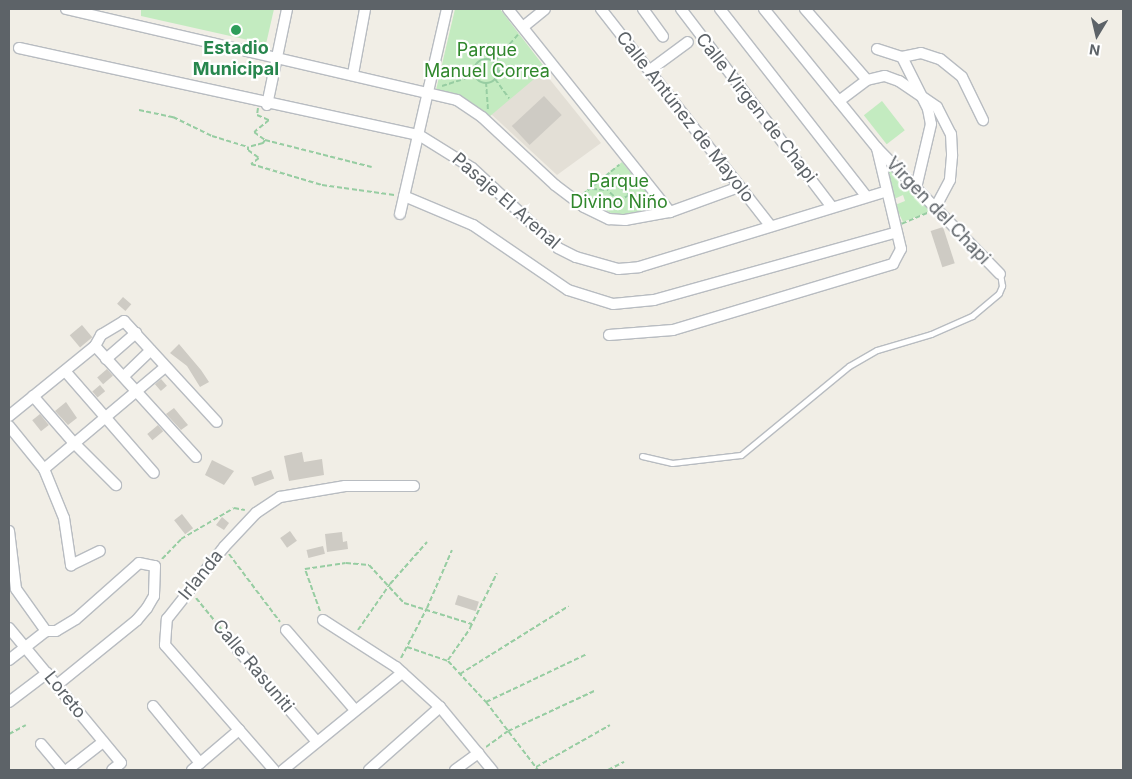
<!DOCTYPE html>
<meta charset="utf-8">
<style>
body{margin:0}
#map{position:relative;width:1132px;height:779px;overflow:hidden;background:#f1eee6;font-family:Inter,sans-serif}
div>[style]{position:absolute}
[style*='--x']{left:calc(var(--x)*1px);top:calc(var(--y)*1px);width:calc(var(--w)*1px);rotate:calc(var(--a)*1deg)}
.education>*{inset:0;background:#e3dfd6}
.green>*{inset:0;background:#c3ebc0;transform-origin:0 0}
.building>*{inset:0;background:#cecbc4;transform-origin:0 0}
.path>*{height:2px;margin-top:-1px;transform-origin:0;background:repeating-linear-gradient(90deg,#97cda2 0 5px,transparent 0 7.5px)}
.path>.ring{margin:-1px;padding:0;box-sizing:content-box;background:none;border:2px solid #97cda2;border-radius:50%}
.roads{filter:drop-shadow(1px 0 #b8bcc1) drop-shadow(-1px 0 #b8bcc1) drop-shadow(0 1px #b8bcc1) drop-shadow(0 -1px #b8bcc1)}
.lane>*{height:5px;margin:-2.5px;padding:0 2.5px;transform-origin:2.5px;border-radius:2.5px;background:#fff}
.street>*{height:10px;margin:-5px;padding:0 5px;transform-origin:5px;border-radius:5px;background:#fff}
.dots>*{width:14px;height:14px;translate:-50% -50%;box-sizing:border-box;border:2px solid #fff;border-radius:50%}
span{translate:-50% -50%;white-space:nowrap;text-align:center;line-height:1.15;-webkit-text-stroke:4.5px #fff;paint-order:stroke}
.leisure-label{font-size:18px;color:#27864d;font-weight:700}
.park-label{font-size:18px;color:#30872c}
.street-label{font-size:18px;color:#5d6368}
.frame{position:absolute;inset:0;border:10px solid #5d6368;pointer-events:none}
.north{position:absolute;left:1072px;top:10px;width:50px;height:50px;-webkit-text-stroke:4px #fff;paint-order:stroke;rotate:189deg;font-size:14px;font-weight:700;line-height:20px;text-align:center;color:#5d6368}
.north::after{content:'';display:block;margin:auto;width:18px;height:22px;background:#5d6368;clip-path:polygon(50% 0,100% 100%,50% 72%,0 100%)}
</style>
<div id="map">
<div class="education">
<div style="clip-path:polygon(543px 71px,601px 143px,557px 175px,491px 114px)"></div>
</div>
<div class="green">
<div style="clip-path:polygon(141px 9px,274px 9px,266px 44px,141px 16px)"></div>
<div style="clip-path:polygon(455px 9px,500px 9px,546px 69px,489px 117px,462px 98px,436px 90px)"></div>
<div style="left:882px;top:101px;width:37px;height:23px;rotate:52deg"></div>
<div style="clip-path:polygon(622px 162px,658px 206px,655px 209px,626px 215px,611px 213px,579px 196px)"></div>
<div style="clip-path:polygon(888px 166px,932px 210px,903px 222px,895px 205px,905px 201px,903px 195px,894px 199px)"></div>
</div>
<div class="building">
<div style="left:544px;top:96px;width:26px;height:44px;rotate:47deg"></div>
<div style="left:943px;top:227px;width:38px;height:13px;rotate:72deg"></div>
<div style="left:123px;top:297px;width:11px;height:9px;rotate:41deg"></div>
<div style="left:82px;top:325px;width:16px;height:16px;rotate:50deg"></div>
<div style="clip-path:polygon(179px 344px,201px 370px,209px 382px,200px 387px,187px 366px,170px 353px)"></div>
<div style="left:107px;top:369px;width:9px;height:13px;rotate:49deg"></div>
<div style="left:161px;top:379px;width:9px;height:8px;rotate:49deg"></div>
<div style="left:100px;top:385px;width:8px;height:10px;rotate:50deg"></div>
<div style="clip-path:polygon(66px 402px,77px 418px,68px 425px,55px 411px)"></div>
<div style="clip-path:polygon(174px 408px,188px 425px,181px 430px,166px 414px)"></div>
<div style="left:40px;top:414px;width:14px;height:10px;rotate:51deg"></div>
<div style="left:158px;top:425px;width:8px;height:14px;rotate:50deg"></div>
<div style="clip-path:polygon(302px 452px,304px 462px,322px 459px,324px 475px,289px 481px,284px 456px)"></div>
<div style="clip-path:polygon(212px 460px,234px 471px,224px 485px,205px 475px)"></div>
<div style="left:271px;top:470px;width:9px;height:21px;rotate:69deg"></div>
<div style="left:182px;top:514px;width:18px;height:10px;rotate:52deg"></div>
<div style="clip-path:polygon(222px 517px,229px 523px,224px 530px,216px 525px)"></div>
<div style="left:290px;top:531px;width:12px;height:12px;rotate:55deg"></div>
<div style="clip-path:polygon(342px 532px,343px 542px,347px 541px,348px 549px,327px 552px,325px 534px)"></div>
<div style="left:323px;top:546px;width:8px;height:17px;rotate:76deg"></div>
<div style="left:458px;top:595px;width:22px;height:10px;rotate:18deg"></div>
</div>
<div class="path">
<div class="ring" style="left:474px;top:59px;width:22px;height:22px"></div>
<div style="--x:495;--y:61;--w:35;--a:-49"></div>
<div style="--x:498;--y:71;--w:45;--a:-2.5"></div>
<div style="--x:495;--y:79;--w:24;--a:54"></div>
<div style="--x:486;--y:82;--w:28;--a:86"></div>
<div style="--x:442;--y:86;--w:35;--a:-18"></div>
<div style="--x:258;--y:108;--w:7;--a:98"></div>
<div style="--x:257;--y:115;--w:13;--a:23"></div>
<div style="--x:269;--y:120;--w:19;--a:141"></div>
<div style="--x:254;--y:132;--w:14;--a:36"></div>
<div style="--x:265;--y:140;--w:4;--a:124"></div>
<div style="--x:263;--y:143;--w:16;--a:165"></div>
<div style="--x:248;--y:147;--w:3;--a:90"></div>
<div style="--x:248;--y:150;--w:14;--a:36"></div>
<div style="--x:259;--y:158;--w:10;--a:143"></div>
<div style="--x:251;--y:164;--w:74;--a:16.5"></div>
<div style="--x:322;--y:185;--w:73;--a:7.9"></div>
<div style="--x:139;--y:110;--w:35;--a:12"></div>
<div style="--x:173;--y:117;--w:43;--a:26"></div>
<div style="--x:212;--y:136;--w:38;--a:17"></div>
<div style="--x:265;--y:140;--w:110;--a:14.2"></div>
<div style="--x:888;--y:164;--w:63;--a:44.4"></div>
<div style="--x:933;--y:208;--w:2;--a:63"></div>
<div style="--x:934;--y:210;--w:36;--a:157"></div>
<div style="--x:901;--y:224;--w:23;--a:-113"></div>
<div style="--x:892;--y:203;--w:39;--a:-96"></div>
<div style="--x:616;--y:183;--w:18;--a:43"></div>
<div style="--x:629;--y:195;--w:12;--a:149"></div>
<div style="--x:619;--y:201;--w:16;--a:-137"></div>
<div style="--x:607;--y:190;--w:11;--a:-38"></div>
<div style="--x:592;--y:189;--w:15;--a:4"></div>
<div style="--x:582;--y:195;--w:48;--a:-39"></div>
<div style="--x:629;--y:195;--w:17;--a:10"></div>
<div style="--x:618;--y:210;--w:9;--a:-84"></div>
<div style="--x:229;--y:554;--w:85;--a:53.1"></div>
<div style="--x:162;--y:559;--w:28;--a:-46"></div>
<div style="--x:181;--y:539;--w:61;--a:-30.3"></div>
<div style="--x:234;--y:508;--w:11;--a:10"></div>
<div style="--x:196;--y:598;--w:57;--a:50.7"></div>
<div style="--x:320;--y:611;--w:45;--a:-109.7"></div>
<div style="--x:305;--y:569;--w:41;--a:-8.3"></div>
<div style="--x:346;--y:563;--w:23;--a:5"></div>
<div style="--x:369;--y:565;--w:52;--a:47.4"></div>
<div style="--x:404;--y:603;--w:71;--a:17.2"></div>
<div style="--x:358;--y:630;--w:56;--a:-55.2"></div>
<div style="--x:390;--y:584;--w:56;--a:-48.6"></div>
<div style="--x:407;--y:647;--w:43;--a:18.9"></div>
<div style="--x:448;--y:661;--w:56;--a:47.2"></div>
<div style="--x:486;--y:702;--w:86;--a:52.6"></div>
<div style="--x:401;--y:658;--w:56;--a:-62.5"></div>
<div style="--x:427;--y:608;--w:63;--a:-66.7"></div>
<div style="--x:448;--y:660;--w:39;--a:-55"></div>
<div style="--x:470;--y:628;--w:61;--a:-63.9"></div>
<div style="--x:460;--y:674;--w:128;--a:-32"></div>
<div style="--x:486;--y:702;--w:112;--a:-25.4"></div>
<div style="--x:9;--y:734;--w:19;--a:-28"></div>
<div style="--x:486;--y:747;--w:27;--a:-36"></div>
<div style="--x:508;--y:731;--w:95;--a:-24.9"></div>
<div style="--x:536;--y:767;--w:85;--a:-29.6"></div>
<div style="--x:608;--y:770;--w:18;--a:-27"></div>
</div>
<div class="roads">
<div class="lane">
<div style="--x:642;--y:456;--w:31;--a:13"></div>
<div style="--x:672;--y:463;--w:69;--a:-6.6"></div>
<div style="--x:741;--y:455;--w:140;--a:-39.5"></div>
<div style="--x:849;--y:366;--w:32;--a:-30"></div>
<div style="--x:877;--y:350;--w:56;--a:-16.5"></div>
<div style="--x:931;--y:334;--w:45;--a:-23.7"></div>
<div style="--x:972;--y:316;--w:35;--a:-40"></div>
<div style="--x:999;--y:293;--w:8;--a:-67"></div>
<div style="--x:1002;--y:286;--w:12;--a:-99"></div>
</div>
<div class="street">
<div style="--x:66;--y:9;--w:401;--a:13.1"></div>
<div style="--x:457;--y:100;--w:30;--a:34"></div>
<div style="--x:482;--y:117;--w:100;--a:43"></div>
<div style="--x:555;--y:185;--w:36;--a:37"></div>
<div style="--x:584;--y:207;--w:28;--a:26"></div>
<div style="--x:609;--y:219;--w:16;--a:4"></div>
<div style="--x:625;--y:220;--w:46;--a:-10.1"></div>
<div style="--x:670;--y:212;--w:73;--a:-19.9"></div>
<div style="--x:508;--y:9;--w:260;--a:51.4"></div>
<div style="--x:601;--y:9;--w:274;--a:52"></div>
<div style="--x:643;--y:9;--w:34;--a:54"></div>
<div style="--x:681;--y:9;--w:248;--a:52.7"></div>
<div style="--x:720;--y:9;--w:237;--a:52"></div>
<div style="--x:764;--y:9;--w:179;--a:50.9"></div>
<div style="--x:877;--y:148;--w:176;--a:45.7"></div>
<div style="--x:805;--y:9;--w:94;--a:48.9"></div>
<div style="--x:523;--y:27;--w:28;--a:-39"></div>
<div style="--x:19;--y:48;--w:409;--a:12.3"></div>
<div style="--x:419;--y:135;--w:62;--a:31.9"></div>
<div style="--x:472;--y:168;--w:117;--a:42.9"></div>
<div style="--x:558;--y:248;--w:20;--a:27"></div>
<div style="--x:576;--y:257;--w:44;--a:15.9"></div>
<div style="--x:618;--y:269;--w:21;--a:-5"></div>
<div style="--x:639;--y:267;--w:259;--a:-17"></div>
<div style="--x:877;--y:49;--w:26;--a:18"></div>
<div style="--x:902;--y:57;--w:58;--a:63.4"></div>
<div style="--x:928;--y:109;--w:15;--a:79"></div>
<div style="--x:931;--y:124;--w:66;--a:103.2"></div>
<div style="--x:902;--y:57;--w:19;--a:-12"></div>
<div style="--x:921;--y:53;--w:20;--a:18"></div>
<div style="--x:940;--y:59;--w:28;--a:39"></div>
<div style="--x:962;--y:77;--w:48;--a:64"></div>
<div style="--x:650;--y:70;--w:47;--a:-36.4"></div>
<div style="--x:353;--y:74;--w:66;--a:-79.5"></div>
<div style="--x:839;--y:101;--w:35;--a:-37"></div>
<div style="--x:867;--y:80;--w:18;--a:-13"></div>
<div style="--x:885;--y:76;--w:15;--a:20"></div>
<div style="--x:899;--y:81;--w:46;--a:34.4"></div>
<div style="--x:937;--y:107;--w:30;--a:63"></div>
<div style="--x:951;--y:134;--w:22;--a:87"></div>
<div style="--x:952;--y:156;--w:24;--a:95"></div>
<div style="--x:950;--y:180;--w:30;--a:118"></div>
<div style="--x:267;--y:105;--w:98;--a:-78.2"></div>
<div style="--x:404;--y:196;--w:75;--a:22.8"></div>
<div style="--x:473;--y:225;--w:115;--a:34.4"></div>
<div style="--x:568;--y:290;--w:47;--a:17.3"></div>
<div style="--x:613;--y:304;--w:41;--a:-5.6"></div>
<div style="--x:654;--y:300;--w:252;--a:-15.6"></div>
<div style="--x:400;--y:214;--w:210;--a:-77.1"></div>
<div style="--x:609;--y:335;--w:64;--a:-4.5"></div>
<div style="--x:673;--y:330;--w:230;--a:-16.7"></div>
<div style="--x:893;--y:264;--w:17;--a:-62"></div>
<div style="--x:901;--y:249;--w:104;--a:-103.4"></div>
<div style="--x:95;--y:346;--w:150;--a:47.7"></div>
<div style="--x:106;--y:359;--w:40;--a:-41"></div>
<div style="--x:65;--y:371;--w:135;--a:48.9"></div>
<div style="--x:124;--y:376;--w:37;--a:-44"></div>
<div style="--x:33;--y:396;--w:61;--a:49"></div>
<div style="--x:73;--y:442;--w:61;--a:45"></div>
<div style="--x:9;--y:416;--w:111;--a:-39.1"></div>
<div style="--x:95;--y:346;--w:13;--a:-61"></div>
<div style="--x:101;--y:335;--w:27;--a:-31"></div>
<div style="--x:124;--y:321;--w:137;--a:47.4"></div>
<div style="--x:9;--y:426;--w:55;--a:50.9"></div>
<div style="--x:44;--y:469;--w:53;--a:67.8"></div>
<div style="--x:64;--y:518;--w:48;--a:81.5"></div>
<div style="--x:71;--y:565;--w:32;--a:-26"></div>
<div style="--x:44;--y:469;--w:158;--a:-40.1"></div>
<div style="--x:9;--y:531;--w:58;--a:83.1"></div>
<div style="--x:16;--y:589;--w:52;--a:54.5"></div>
<div style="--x:323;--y:620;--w:87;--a:32.8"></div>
<div style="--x:396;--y:667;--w:59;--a:42.3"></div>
<div style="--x:440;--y:707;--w:82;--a:50.5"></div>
<div style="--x:9;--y:628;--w:175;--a:50.3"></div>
<div style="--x:121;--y:763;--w:11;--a:142"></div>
<div style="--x:286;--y:630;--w:106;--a:49.2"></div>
<div style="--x:46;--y:631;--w:10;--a:0"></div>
<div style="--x:56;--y:631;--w:23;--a:-31"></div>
<div style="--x:76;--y:619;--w:84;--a:-41.6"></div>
<div style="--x:139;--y:563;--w:16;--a:11"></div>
<div style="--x:155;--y:566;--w:30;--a:92"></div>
<div style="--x:154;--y:596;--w:14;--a:120"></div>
<div style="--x:147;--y:608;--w:16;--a:130"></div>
<div style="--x:137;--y:620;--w:103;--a:140.9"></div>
<div style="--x:238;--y:650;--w:121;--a:49.3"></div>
<div style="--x:9;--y:660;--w:47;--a:-38.1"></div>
<div style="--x:9;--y:702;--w:48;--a:-37.3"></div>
<div style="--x:153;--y:706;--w:74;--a:50.5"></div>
<div style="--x:41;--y:744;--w:34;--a:50"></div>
<div style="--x:67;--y:770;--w:46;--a:-37.9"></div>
<div style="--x:192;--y:770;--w:62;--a:-40.4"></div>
<div style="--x:274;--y:770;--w:166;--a:-131.1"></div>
<div style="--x:165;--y:645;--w:26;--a:-86"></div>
<div style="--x:167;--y:619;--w:92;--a:-51.6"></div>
<div style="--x:224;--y:547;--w:47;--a:-46.7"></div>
<div style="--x:256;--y:513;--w:29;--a:-34"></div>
<div style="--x:280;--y:497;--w:66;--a:-9.6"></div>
<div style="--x:345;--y:486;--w:69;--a:0"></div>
<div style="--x:283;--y:770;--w:154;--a:-39.2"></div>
<div style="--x:369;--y:770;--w:95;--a:-41.6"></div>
<div style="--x:455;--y:770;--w:29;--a:-36"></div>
</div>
</div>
<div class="dots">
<div style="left:236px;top:30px;background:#2e9e5b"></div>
</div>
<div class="leisure-label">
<span style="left:236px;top:59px">Estadio<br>Municipal</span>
</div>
<div class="park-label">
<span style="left:487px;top:61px">Parque<br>Manuel Correa</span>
<span style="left:619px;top:192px">Parque<br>Divino Niño</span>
</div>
<div class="street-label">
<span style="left:756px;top:108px;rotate:52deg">Calle Virgen de Chapi</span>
<span style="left:685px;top:117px;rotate:52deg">Calle Antúnez de Mayolo</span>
<span style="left:506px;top:201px;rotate:41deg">Pasaje El Arenal</span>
<span style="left:938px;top:211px;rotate:46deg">Virgen del Chapi</span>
<span style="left:201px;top:575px;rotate:-51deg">Irlanda</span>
<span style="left:253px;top:666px;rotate:50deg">Calle Rasuniti</span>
<span style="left:65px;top:695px;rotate:51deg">Loreto</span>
</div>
<div class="frame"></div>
<div class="north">N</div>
</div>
